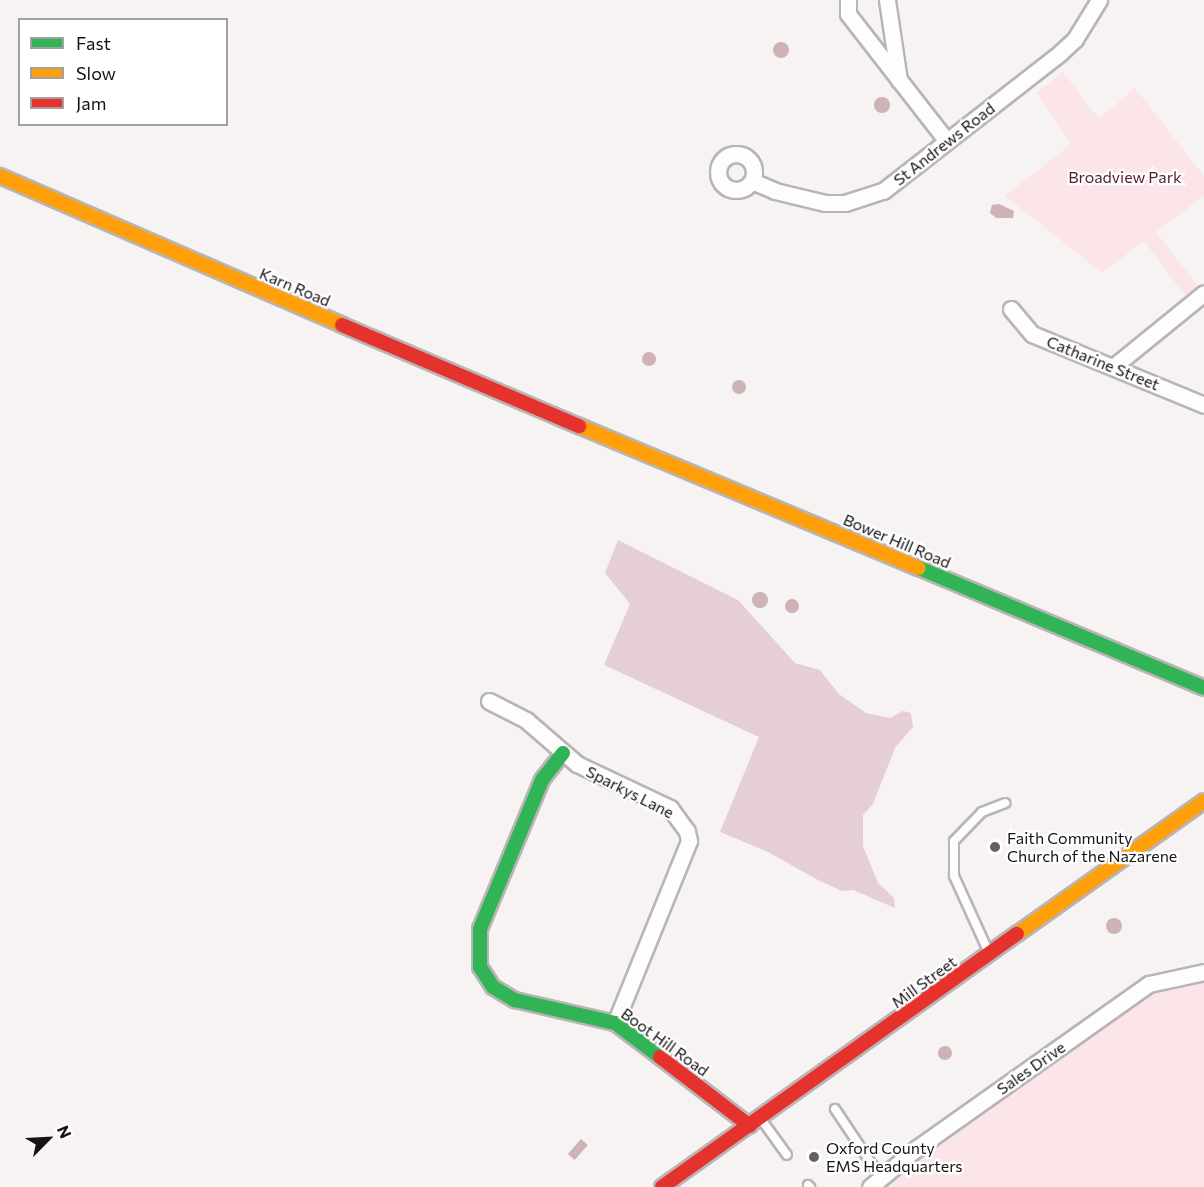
<!DOCTYPE html>
<style>
body{margin:0}
#map{position:relative;width:1204px;height:1187px;overflow:hidden;background:#f8f3f3;font-family:Commissioner,sans-serif}
div>[style]{position:absolute}
[style*='--x']{left:calc(var(--x)*1px);top:calc(var(--y)*1px);width:calc(var(--w)*1px);rotate:calc(var(--a)*1deg)}
.green>*{inset:0;background:#fbe5e9}
.forest>*{inset:0;background:#e6cfd4}
.water>*{inset:0;background:#cdb2b8;transform-origin:0 0}
.round{border-radius:50%}
.roads{filter:drop-shadow(2px 0 #b9b4b5) drop-shadow(-2px 0 #b9b4b5) drop-shadow(0 2px #b9b4b5) drop-shadow(0 -2px #b9b4b5)}
.lane>*{height:8px;margin:-4px;padding:0 4px;transform-origin:4px;border-radius:4px;background:#fefdfd}
.street>*{height:15px;margin:-7.5px;padding:0 7.5px;transform-origin:7.5px;border-radius:7.5px;background:#fefdfd}
.street>.ring{margin:-7.5px;padding:0;box-sizing:content-box;background:none;border:15px solid #fefdfd;border-radius:50%}
.fast>*{height:14px;margin:-7px;padding:0 7px;transform-origin:7px;border-radius:7px;background:#30b455}
.slow>*{height:14px;margin:-7px;padding:0 7px;transform-origin:7px;border-radius:7px;background:#ff9f0a}
.jam>*{height:14px;margin:-7px;padding:0 7px;transform-origin:7px;border-radius:7px;background:#e5322d}
.dots>*{width:16px;height:16px;translate:-50% -50%;box-sizing:border-box;border:3px solid #fff;border-radius:50%}
span{translate:-50% -50%;white-space:nowrap;text-align:center;line-height:1.15;-webkit-text-stroke:4.5px #fff;paint-order:stroke}
.street-label{font-size:16px;color:#161213}
.park-label{font-size:16px;color:#501f2d}
.poi-label{font-size:16px;color:#161213}
.left{translate:0 -50%;text-align:left}
.legend{position:absolute;left:18px;top:18px;width:210px;height:108px;box-sizing:border-box;background:#fff;border:2px solid #a2a0a1;margin:0;padding:8px 10px;list-style:none;font-size:18px;color:#161213}
.legend li{display:flex;align-items:center;gap:12px;height:30px}
.legend b{width:30px;border:2px solid #a2a0a1}
.north{position:absolute;left:18px;top:1109px;width:60px;height:60px;-webkit-text-stroke:4px #fff;paint-order:stroke;rotate:66deg;font-size:16px;font-weight:700;line-height:24px;text-align:center;color:#161213}
.north::after{content:'';display:block;margin:auto;width:21px;height:27px;background:#161213;clip-path:polygon(50% 0,100% 100%,50% 72%,0 100%)}
</style>
<div id="map">
<div class="green">
<div style="clip-path:polygon(1063px 72px,1099px 119px,1135px 88px,1204px 176px,1204px 196px,1156px 232px,1198px 286px,1185px 296px,1144px 241px,1102px 273px,1005px 196px,1071px 144px,1036px 93px)"></div>
<div style="clip-path:polygon(1204px 980px,1204px 1187px,885px 1187px,930px 1149px,1159px 989px)"></div>
</div>
<div class="forest">
<div style="clip-path:polygon(618px 540px,738px 600px,795px 663px,820px 670px,839px 694px,866px 713px,890px 718px,903px 711px,911px 713px,913px 727px,895px 748px,873px 804px,863px 815px,863px 846px,878px 883px,894px 898px,895px 908px,853px 890px,842px 891px,818px 880px,768px 852px,720px 832px,759px 737px,604px 665px,630px 604px,605px 573px)"></div>
</div>
<div class="water">
<div class="round" style="left:773px;top:42px;width:16px;height:16px"></div>
<div class="round" style="left:874px;top:97px;width:16px;height:16px"></div>
<div style="clip-path:polygon(999px 204px,1014px 211px,1013px 218px,996px 218px,990px 213px,992px 205px)"></div>
<div class="round" style="left:642px;top:352px;width:14px;height:14px"></div>
<div class="round" style="left:732px;top:380px;width:14px;height:14px"></div>
<div class="round" style="left:752px;top:592px;width:16px;height:16px"></div>
<div class="round" style="left:785px;top:599px;width:14px;height:14px"></div>
<div class="round" style="left:1106px;top:918px;width:16px;height:16px"></div>
<div class="round" style="left:938px;top:1046px;width:14px;height:14px"></div>
<div style="left:581px;top:1139px;width:9px;height:20px;rotate:41deg"></div>
</div>
<div class="roads">
<div class="lane">
<div style="--x:989;--y:953;--w:85;--a:-114.4"></div>
<div style="--x:954;--y:876;--w:35;--a:-90"></div>
<div style="--x:954;--y:841;--w:40;--a:-46"></div>
<div style="--x:982;--y:812;--w:25;--a:-21"></div>
<div style="--x:835;--y:1109;--w:83;--a:56.3"></div>
<div style="--x:761;--y:1119;--w:44;--a:54.2"></div>
<div style="--x:808;--y:1185;--w:3;--a:45"></div>
</div>
<div class="street">
<div style="--x:848;--y:0;--w:14;--a:90"></div>
<div style="--x:848;--y:14;--w:161;--a:52.1"></div>
<div style="--x:887;--y:0;--w:81;--a:81.5"></div>
<div class="ring" style="left:718px;top:154px;width:21px;height:21px"></div>
<div style="--x:752;--y:181;--w:25;--a:23"></div>
<div style="--x:775;--y:191;--w:51;--a:13.5"></div>
<div style="--x:825;--y:203;--w:20;--a:0"></div>
<div style="--x:845;--y:203;--w:40;--a:-18"></div>
<div style="--x:883;--y:191;--w:224;--a:-37.9"></div>
<div style="--x:1060;--y:53;--w:21;--a:-43"></div>
<div style="--x:1075;--y:39;--w:46;--a:-58.4"></div>
<div style="--x:1011;--y:309;--w:33;--a:50"></div>
<div style="--x:1032;--y:334;--w:186;--a:22.4"></div>
<div style="--x:1113;--y:367;--w:117;--a:-39.1"></div>
<div style="--x:489;--y:701;--w:42;--a:27.2"></div>
<div style="--x:526;--y:720;--w:67;--a:40.8"></div>
<div style="--x:577;--y:764;--w:103;--a:25.3"></div>
<div style="--x:670;--y:808;--w:29;--a:54"></div>
<div style="--x:687;--y:831;--w:10;--a:79"></div>
<div style="--x:689;--y:841;--w:196;--a:112.1"></div>
<div style="--x:870;--y:1187;--w:61;--a:-39.7"></div>
<div style="--x:917;--y:1148;--w:284;--a:-35.3"></div>
<div style="--x:1149;--y:984;--w:56;--a:-12.3"></div>
</div>
<div class="fast">
<div style="--x:919;--y:568;--w:309;--a:22.8"></div>
<div style="--x:563;--y:753;--w:34;--a:128"></div>
<div style="--x:542;--y:780;--w:161;--a:112.6"></div>
<div style="--x:480;--y:929;--w:38;--a:90"></div>
<div style="--x:480;--y:967;--w:24;--a:57"></div>
<div style="--x:493;--y:987;--w:26;--a:31"></div>
<div style="--x:515;--y:1000;--w:103;--a:13"></div>
<div style="--x:615;--y:1023;--w:56;--a:37.1"></div>
</div>
<div class="slow">
<div style="--x:0;--y:176;--w:373;--a:23.5"></div>
<div style="--x:579;--y:426;--w:368;--a:22.7"></div>
<div style="--x:1017;--y:934;--w:229;--a:-35.4"></div>
</div>
<div class="jam">
<div style="--x:342;--y:325;--w:258;--a:23.1"></div>
<div style="--x:660;--y:1057;--w:113;--a:37.5"></div>
<div style="--x:662;--y:1187;--w:436;--a:-35.5"></div>
</div>
</div>
<div class="dots">
<div style="left:995px;top:847px;background:#656161"></div>
<div style="left:814px;top:1157px;background:#656161"></div>
</div>
<div class="street-label">
<span style="left:944px;top:144px;rotate:-38deg">St Andrews Road</span>
<span style="left:295px;top:287px;rotate:23deg">Karn Road</span>
<span style="left:1103px;top:363px;rotate:22deg">Catharine Street</span>
<span style="left:897px;top:541px;rotate:23deg">Bower Hill Road</span>
<span style="left:630px;top:792px;rotate:27deg">Sparkys Lane</span>
<span style="left:924px;top:982px;rotate:-36deg">Mill Street</span>
<span style="left:665px;top:1042px;rotate:36deg">Boot Hill Road</span>
<span style="left:1031px;top:1068px;rotate:-35deg">Sales Drive</span>
</div>
<div class="park-label">
<span style="left:1125px;top:177px">Broadview Park</span>
</div>
<div class="poi-label">
<span class="left" style="left:1007px;top:847px">Faith Community<br>Church of the Nazarene</span>
<span class="left" style="left:826px;top:1157px">Oxford County<br>EMS Headquarters</span>
</div>
<ul class="legend">
<li><b style="height:8px;background:#30b455"></b>Fast</li>
<li><b style="height:8px;background:#ff9f0a"></b>Slow</li>
<li><b style="height:8px;background:#e5322d"></b>Jam</li>
</ul>
<div class="north">N</div>
</div>
